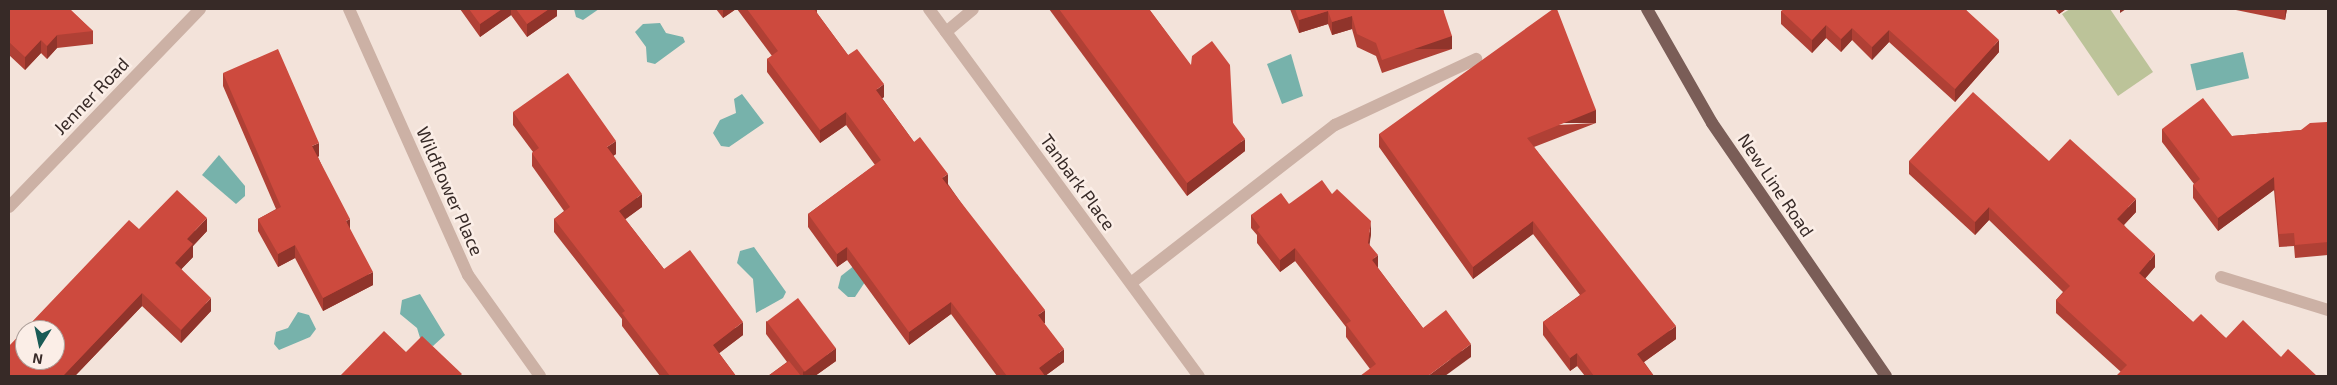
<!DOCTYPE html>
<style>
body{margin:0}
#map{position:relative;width:2337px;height:385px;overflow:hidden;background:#f3e3da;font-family:"Exo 2",sans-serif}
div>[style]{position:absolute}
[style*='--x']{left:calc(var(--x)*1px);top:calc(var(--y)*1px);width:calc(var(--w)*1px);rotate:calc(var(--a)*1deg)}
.green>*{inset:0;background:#bcc399}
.water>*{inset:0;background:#77b2ab;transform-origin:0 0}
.service>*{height:12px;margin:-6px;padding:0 6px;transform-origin:6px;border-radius:6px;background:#ccb1a5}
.minor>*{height:12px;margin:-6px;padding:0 6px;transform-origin:6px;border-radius:6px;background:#ccb1a5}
.primary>*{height:12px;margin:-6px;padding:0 6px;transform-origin:6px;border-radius:6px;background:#7a5d57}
.wall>*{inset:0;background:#b04035}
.shaded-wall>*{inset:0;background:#90342b;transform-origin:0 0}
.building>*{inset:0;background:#cd4a3e;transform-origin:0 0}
span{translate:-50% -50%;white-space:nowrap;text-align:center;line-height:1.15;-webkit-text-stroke:5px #fbeee7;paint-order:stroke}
.street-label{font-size:18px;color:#372a27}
.frame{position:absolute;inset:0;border:10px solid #372a27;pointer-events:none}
.north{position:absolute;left:15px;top:320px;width:50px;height:50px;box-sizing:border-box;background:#fbeee7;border:1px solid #ada09a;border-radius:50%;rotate:190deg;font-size:14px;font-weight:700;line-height:20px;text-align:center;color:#372a27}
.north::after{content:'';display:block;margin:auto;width:18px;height:22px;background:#1a5b56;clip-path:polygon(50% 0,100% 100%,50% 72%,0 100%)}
</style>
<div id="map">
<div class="green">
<div style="clip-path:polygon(2070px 9px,2110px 9px,2153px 72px,2118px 96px,2062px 14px)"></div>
</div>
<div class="water">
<div style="clip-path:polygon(574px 9px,599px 9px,583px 20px,576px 17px)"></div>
<div style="clip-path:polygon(660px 23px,666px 33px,683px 37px,685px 42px,655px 64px,647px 62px,646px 47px,635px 32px,643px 24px)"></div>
<div style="left:2243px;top:52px;width:27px;height:54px;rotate:77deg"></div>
<div style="clip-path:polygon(1291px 54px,1303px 96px,1282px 104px,1267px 64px)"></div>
<div style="clip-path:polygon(742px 94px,764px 123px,729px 147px,721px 146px,713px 133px,720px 120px,736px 113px,734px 99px)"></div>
<div style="clip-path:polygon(219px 155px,245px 186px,245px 196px,236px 204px,202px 175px)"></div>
<div style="clip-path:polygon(754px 247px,786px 292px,783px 298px,756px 313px,753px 279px,737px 263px,740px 251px)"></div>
<div style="clip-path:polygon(869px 254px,867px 279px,855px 297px,848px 297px,838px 288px,841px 276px)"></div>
<div style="clip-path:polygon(420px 294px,445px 335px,433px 346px,421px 341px,417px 328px,400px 314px,402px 300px)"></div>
<div style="clip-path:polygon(298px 312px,309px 315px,316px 329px,310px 337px,279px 350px,274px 344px,276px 332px,288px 328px)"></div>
</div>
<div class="service">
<div style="--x:946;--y:32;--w:35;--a:-40"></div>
<div style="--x:2221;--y:277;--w:112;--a:17.1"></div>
<div style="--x:1131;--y:283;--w:258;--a:-37.8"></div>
<div style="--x:1335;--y:125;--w:156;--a:-25.1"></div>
</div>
<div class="minor">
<div style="--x:349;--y:9;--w:291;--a:65.9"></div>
<div style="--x:468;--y:275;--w:124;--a:54.5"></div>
<div style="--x:929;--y:9;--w:456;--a:53.7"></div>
<div style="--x:9;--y:207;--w:275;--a:-46"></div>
</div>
<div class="primary">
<div style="--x:1647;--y:9;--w:131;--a:60.3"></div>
<div style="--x:1712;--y:123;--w:307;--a:55.5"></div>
</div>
<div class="wall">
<div style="clip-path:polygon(9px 9px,71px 11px,93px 31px,93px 44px,57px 48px,47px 59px,41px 53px,25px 70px,9px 55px)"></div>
<div style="clip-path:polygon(460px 9px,557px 9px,557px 16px,527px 37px,511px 15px,480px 37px)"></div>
<div style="clip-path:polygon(716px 9px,736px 9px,723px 18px)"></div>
<div style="clip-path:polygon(737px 9px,817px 9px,817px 13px,848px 55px,884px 97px,882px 98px,914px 142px,948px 184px,1045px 323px,1044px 323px,1064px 362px,1045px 376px,997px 376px,951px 314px,909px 345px,847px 260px,837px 267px,808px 227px,808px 214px,875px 165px,846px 125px,820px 143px,767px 72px,767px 59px,772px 56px)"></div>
<div style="clip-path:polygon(1049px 9px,1149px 9px,1233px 123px,1245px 151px,1187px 196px)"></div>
<div style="clip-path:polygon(1290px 9px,1443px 9px,1452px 49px,1382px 73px,1376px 56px,1357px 47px,1352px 29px,1332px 35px,1328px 24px,1299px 33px)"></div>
<div style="clip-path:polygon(1966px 9px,1966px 10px,1999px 52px,1955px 102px,1889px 42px,1872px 60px,1852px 40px,1841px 52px,1826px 38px,1812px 53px,1781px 24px,1781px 11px)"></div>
<div style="clip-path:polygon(2055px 9px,2066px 9px,2059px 14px)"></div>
<div style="clip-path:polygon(2231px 9px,2287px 9px,2285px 20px)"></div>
<div style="clip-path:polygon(223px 73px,319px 156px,318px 157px,350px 230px,373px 285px,323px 311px,295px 258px,278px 267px,258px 231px,258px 219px,276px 209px,223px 86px)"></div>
<div style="clip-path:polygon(513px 112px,616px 154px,613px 156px,642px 207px,625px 219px,664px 269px,743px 335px,719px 353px,736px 376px,660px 376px,622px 326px,622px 319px,554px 232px,554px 219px,564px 211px,532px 166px,532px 153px,533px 152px,513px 125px)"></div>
<div style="clip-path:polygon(1596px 123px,1534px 147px,1676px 339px,1644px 362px,1654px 376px,1585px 376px,1577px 366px,1570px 371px,1543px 335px,1543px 322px,1580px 295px,1533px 234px,1473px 279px,1379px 147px,1379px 134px)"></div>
<div style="clip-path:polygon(2328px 123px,2328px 255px,2295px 258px,2294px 246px,2279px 247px,2274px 190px,2218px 231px,2193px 198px,2193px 185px,2194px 184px,2162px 142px,2162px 129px,2232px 136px,2301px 130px)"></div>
<div style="clip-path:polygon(1909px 161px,2049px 161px,2136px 212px,2124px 225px,2155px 267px,2145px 278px,2193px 322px,2226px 338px,2281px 357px,2317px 376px,2121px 372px,2056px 313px,2056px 300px,2063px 292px,1989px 220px,1975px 235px,1909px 174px)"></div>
<div style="clip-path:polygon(1332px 194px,1371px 234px,1369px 244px,1378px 268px,1423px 328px,1471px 357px,1370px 369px,1346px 337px,1346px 327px,1295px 261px,1280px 272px,1257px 243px,1257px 235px,1251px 228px,1251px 215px,1289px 204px)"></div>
<div style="clip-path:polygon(139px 229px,207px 231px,193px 246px,193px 257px,181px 269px,211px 311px,181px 343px,142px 306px,75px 376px,9px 376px)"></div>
<div style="clip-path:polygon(766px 321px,836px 361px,815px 376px,768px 376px,787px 362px,766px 334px)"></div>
</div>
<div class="shaded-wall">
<div style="clip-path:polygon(502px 9px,511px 9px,511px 15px,480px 37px,480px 24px)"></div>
<div style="clip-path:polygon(549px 9px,557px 9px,557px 16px,527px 37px,527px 24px)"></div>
<div style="clip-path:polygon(723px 9px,736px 9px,723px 18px)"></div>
<div style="clip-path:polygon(2059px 9px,2066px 9px,2059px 14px)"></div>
<div style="clip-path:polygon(2120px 9px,2126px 9px,2120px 13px)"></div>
<div style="clip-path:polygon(2285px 9px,2287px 9px,2285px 20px)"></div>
<div style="clip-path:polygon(1328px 11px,1328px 24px,1299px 33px,1299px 20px)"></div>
<div style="clip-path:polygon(1352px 16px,1352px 29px,1332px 35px,1332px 22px)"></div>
<div style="clip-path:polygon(1826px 25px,1826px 38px,1812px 53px,1812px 40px)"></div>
<div style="clip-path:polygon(1852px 28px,1852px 40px,1841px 52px,1841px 39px)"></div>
<div style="clip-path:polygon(1889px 30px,1889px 42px,1872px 60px,1872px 47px)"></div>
<div style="clip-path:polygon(57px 35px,57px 48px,47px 59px,47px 46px)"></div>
<div style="left:1452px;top:36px;width:13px;height:74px;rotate:90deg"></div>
<div style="clip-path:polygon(41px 40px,41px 53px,25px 70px,25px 57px)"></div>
<div style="clip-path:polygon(1999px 40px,1999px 52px,1955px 102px,1955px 89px)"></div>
<div style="clip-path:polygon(884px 84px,884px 97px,876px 103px,876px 90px)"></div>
<div style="left:1596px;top:110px;width:13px;height:74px;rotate:90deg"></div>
<div style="clip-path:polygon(846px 112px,846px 125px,820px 143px,820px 130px)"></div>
<div style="clip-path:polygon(1245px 139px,1245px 151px,1187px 196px,1187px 183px)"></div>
<div style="clip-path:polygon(616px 141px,616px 154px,607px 160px,607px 147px)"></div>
<div style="clip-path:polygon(319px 143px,319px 156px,312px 159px,312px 146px)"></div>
<div style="clip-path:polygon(948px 174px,948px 187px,942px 178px)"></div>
<div style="clip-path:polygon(2274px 177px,2274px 190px,2218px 231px,2218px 218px)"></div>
<div style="clip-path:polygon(642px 194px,642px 207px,619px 224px,619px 211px)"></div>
<div style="clip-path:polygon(2136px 199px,2136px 212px,2117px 232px,2117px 219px)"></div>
<div style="clip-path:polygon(1989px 207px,1989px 220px,1975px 235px,1975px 222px)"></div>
<div style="clip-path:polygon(207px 218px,207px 231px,193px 246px,193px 257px,175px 276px,175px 263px,187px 239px)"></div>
<div style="clip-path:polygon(350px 219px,350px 232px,346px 221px)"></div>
<div style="clip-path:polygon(1371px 221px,1371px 234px,1368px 256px,1368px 243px)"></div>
<div style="clip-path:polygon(1533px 221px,1533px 234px,1473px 279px,1473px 267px)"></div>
<div style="clip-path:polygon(295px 245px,295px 258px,278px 267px,278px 254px)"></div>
<div style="clip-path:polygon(847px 247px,847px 260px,837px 267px,837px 254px)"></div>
<div style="clip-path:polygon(1295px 248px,1295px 261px,1280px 272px,1280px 260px)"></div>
<div style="clip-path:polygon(2155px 254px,2155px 267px,2139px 286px,2139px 273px)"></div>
<div style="clip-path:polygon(1378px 255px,1378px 268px,1372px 260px)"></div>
<div style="clip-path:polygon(373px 272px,373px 285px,323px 311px,323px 298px)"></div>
<div style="clip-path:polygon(142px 293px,142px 306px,75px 376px,63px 376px)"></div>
<div style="clip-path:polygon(211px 298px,211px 311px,181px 343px,181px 330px)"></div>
<div style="clip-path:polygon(951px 302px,951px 314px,909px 345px,909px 332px)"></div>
<div style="clip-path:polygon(1045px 310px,1045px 323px,1038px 328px,1038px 315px)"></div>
<div style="clip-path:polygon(743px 322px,743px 335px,713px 358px,713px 345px)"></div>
<div style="clip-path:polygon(1676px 326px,1676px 339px,1637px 367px,1637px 354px)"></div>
<div style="clip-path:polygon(1471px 344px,1471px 357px,1445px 376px,1428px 376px)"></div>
<div style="clip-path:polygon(836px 348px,836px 361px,815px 376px,803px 376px,803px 372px)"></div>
<div style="clip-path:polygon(1064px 349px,1064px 362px,1045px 376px,1039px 368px)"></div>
<div style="clip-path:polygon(1577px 353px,1577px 366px,1570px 371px,1570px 358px)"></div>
</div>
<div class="building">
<div style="clip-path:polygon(9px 9px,70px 9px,93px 31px,57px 35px,47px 46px,41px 40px,25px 57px,9px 42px)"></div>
<div style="clip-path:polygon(469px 9px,502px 9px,480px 24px)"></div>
<div style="clip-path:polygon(516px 9px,549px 9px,527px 24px)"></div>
<div style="clip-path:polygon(747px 9px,814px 9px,848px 55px,857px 49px,884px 84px,876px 90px,914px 142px,920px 137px,948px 174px,942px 178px,1045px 310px,1038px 315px,1064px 349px,1039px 368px,1045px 376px,1007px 376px,951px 302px,909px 332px,847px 247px,837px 254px,808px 214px,881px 160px,846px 112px,820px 130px,767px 59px,778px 51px)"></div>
<div style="clip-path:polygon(1059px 9px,1149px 9px,1191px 65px,1192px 56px,1212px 41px,1230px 65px,1233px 123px,1245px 139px,1187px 183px)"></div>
<div style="clip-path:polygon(1295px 9px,1443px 9px,1452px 36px,1382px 60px,1376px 43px,1357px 34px,1352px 16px,1332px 22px,1328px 11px,1299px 20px)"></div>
<div style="clip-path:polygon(1553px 9px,1557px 9px,1596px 110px,1527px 138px,1676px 326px,1637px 354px,1654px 376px,1594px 376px,1577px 353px,1570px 358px,1543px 322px,1586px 291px,1533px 221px,1473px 267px,1379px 134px)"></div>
<div style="clip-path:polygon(1784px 9px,1965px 9px,1999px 40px,1955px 89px,1889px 30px,1872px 47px,1852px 28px,1841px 39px,1826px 25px,1812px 40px,1781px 11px)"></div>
<div style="clip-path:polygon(278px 49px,319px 143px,312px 146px,350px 219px,346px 221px,373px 272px,323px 298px,295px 245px,278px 254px,258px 219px,281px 207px,223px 73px)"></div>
<div style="clip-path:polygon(568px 73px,616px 141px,607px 147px,642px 194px,619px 211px,664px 269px,690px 250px,743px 322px,713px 345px,736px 376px,670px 376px,622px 313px,625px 311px,554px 219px,570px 207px,532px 153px,539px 148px,513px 112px)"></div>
<div style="clip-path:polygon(1973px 92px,2049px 161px,2070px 139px,2136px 199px,2117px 219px,2155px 254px,2139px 273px,2193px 322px,2201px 314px,2226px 338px,2243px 320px,2281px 357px,2288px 349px,2317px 376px,2116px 376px,2127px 365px,2056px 300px,2070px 286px,1989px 207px,1975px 222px,1909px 161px)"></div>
<div style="clip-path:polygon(2203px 98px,2232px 136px,2301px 130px,2310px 123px,2327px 122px,2328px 123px,2328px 242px,2295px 245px,2294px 233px,2279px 234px,2274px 177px,2218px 218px,2193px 185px,2200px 179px,2162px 129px)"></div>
<div style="clip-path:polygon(1322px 180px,1332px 194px,1337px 189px,1371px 221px,1368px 243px,1378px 255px,1372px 260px,1423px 328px,1446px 310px,1471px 344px,1428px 376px,1360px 376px,1376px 364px,1346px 324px,1351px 321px,1295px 248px,1280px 260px,1257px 230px,1260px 227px,1251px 215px,1281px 193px,1289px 204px)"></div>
<div style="clip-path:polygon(evenodd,177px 190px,207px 218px,187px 239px,193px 244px,175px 263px,211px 298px,181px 330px,142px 293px,63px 376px,9px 376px,9px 346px,129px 220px,139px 229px,177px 190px,25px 330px,55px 330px,55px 360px,25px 360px,25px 330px)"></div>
<div style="left:798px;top:298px;width:63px;height:39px;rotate:53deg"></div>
<div style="clip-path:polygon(384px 331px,406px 352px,422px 336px,462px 374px,460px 376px,340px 376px)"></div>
<div style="clip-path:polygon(789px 361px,801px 376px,768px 376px)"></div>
</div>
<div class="street-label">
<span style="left:91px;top:96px;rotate:-46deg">Jenner Road</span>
<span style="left:1078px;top:182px;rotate:54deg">Tanbark Place</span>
<span style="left:1776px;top:185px;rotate:56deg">New Line Road</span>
<span style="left:450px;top:191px;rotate:66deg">Wildflower Place</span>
</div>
<div class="frame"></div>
<div class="north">N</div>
</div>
